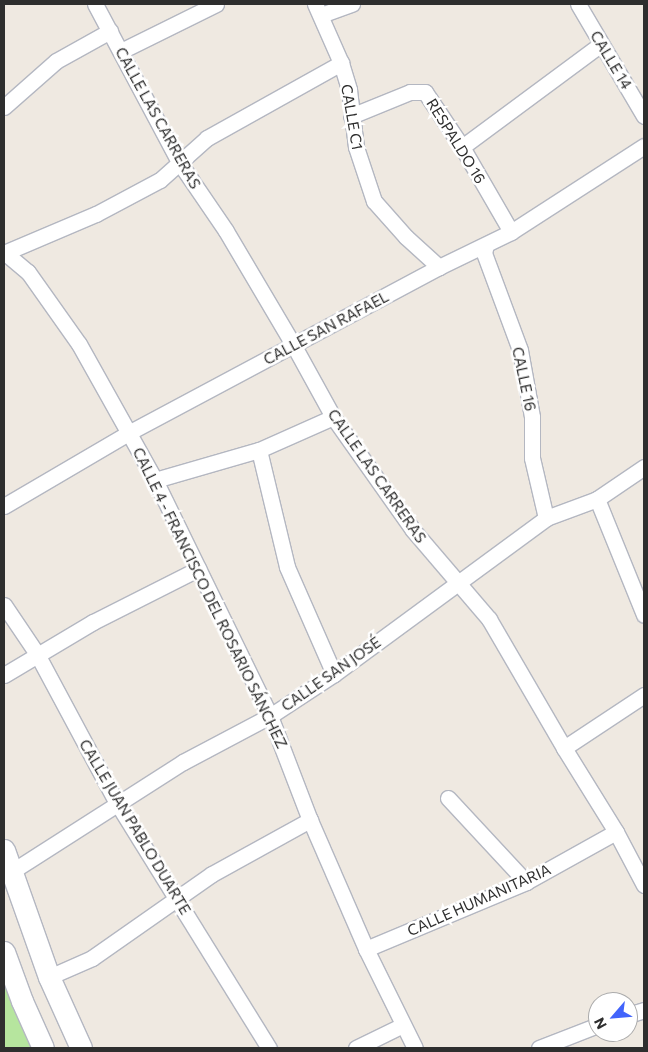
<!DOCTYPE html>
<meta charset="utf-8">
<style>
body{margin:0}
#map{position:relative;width:648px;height:1052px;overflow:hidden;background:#efe9e1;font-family:Commissioner,sans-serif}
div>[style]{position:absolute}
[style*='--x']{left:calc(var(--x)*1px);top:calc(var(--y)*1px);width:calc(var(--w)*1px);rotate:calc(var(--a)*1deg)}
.green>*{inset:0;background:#b6e59e}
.roads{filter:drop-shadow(1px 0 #b4b7c1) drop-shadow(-1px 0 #b4b7c1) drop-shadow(0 1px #b4b7c1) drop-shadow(0 -1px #b4b7c1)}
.street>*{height:15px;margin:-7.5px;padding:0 7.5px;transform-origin:7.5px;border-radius:7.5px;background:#fff}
.secondary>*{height:21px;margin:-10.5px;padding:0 10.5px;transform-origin:10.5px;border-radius:10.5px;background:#fff}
span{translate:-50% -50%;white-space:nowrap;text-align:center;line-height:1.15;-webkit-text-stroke:5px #fff;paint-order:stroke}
.street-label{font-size:15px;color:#2e2e2e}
.frame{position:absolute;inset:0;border:5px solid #2e2e2e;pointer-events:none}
.north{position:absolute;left:588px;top:992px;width:50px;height:50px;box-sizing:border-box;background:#fff;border:1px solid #ababab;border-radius:50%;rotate:243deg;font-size:14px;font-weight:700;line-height:20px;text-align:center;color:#2e2e2e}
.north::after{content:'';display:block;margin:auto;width:18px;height:22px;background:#4264fb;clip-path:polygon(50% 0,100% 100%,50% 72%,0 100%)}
</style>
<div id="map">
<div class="green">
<div style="clip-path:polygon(4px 975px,32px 1048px,4px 1048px)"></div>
</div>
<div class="roads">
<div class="street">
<div style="--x:95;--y:4;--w:179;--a:62"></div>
<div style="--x:179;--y:162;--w:83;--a:55.7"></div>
<div style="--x:226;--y:231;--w:134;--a:59.4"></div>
<div style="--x:294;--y:346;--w:81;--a:61.2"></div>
<div style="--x:333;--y:417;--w:138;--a:54.7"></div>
<div style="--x:413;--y:530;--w:117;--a:49.5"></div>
<div style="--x:489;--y:619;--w:149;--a:59.8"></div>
<div style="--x:564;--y:748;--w:99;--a:58.2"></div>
<div style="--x:616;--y:832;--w:60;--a:62.2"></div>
<div style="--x:315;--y:4;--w:64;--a:66.2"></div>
<div style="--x:341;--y:63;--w:28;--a:73"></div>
<div style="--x:349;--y:90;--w:57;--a:83"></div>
<div style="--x:356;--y:147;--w:57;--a:71.6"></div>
<div style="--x:374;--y:201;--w:48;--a:48.4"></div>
<div style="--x:406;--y:237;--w:45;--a:42.3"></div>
<div style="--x:578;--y:4;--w:130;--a:59.5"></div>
<div style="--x:321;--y:15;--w:33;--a:-20"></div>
<div style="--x:121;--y:51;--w:106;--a:-26.3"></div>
<div style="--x:4;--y:107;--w:69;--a:-41.5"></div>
<div style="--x:56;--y:61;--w:62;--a:-29.1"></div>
<div style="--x:351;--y:116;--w:64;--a:-22.1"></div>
<div style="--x:410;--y:92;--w:15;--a:0"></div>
<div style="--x:425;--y:92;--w:66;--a:56.1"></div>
<div style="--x:462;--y:147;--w:98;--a:60"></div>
<div style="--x:462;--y:147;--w:173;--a:-36.5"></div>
<div style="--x:486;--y:245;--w:8;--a:104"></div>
<div style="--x:484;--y:253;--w:103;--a:69.6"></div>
<div style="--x:520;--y:350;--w:68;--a:79.8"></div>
<div style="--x:532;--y:417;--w:41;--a:90"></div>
<div style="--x:532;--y:458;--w:62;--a:76.9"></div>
<div style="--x:4;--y:252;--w:31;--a:40"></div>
<div style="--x:28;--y:272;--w:88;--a:54.7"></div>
<div style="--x:79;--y:344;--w:156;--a:60.8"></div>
<div style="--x:155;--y:480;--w:263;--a:64"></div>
<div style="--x:270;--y:716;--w:111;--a:69"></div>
<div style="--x:310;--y:820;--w:141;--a:66.5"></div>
<div style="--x:366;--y:949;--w:110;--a:63.7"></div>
<div style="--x:4;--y:253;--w:100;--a:-23"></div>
<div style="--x:96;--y:214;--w:72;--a:-28"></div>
<div style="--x:160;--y:180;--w:63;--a:-41.8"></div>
<div style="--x:207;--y:138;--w:154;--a:-29.2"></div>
<div style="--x:259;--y:450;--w:120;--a:76.5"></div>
<div style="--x:287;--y:567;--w:117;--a:66.3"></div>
<div style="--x:155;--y:480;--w:108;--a:-16.1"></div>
<div style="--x:259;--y:450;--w:81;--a:-24"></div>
<div style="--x:597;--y:499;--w:125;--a:67.9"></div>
<div style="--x:4;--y:506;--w:146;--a:-30.4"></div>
<div style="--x:130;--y:432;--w:350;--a:-28.1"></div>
<div style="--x:439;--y:267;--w:80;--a:-25.9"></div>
<div style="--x:511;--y:232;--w:158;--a:-32.9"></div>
<div style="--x:4;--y:605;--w:59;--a:56"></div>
<div style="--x:37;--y:654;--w:169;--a:61.8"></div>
<div style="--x:117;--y:803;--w:288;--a:58.2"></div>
<div style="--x:4;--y:675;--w:104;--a:-30.8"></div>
<div style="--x:93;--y:622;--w:118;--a:-26.8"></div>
<div style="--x:564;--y:748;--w:96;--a:-33.5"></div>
<div style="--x:448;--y:798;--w:115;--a:47.1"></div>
<div style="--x:11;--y:872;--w:204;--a:-32.6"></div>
<div style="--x:183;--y:762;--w:98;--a:-27.9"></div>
<div style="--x:270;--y:716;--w:77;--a:-33.3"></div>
<div style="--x:334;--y:674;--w:263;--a:-36.3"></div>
<div style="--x:546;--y:518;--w:54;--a:-20.4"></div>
<div style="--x:597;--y:499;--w:57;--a:-34.2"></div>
<div style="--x:366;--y:949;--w:173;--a:-22.7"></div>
<div style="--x:526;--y:882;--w:103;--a:-29.1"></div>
<div style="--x:49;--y:977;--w:47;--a:-23.8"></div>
<div style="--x:92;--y:958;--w:146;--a:-35"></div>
<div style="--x:212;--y:874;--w:112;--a:-28.9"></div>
<div style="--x:628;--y:1015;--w:17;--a:-17"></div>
<div style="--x:356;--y:1048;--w:52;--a:-26.1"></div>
<div style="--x:539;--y:1048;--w:63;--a:-21.3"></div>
</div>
<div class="secondary">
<div style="--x:4;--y:850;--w:135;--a:70.5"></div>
<div style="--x:49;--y:977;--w:78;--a:65.7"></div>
<div style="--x:4;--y:952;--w:52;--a:69.8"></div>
<div style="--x:22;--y:1001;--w:51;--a:65.9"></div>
</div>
</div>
<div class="street-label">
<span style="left:611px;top:60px;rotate:59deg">CALLE 14</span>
<span style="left:352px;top:117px;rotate:80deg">CALLE C1</span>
<span style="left:158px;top:118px;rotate:61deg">CALLE LAS CARRERAS</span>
<span style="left:456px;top:141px;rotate:58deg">RESPALDO 16</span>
<span style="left:326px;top:328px;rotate:-28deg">CALLE SAN RAFAEL</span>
<span style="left:524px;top:379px;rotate:78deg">CALLE 16</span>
<span style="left:377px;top:476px;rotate:55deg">CALLE LAS CARRERAS</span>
<span style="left:210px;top:598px;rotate:64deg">CALLE 4 - FRANCISCO DEL ROSARIO SÁNCHEZ</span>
<span style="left:331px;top:674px;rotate:-35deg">CALLE SAN JOSÉ</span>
<span style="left:135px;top:827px;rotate:59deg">CALLE JUAN PABLO DUARTE</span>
<span style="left:479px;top:900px;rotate:-24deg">CALLE HUMANITARIA</span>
</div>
<div class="frame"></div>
<div class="north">N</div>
</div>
